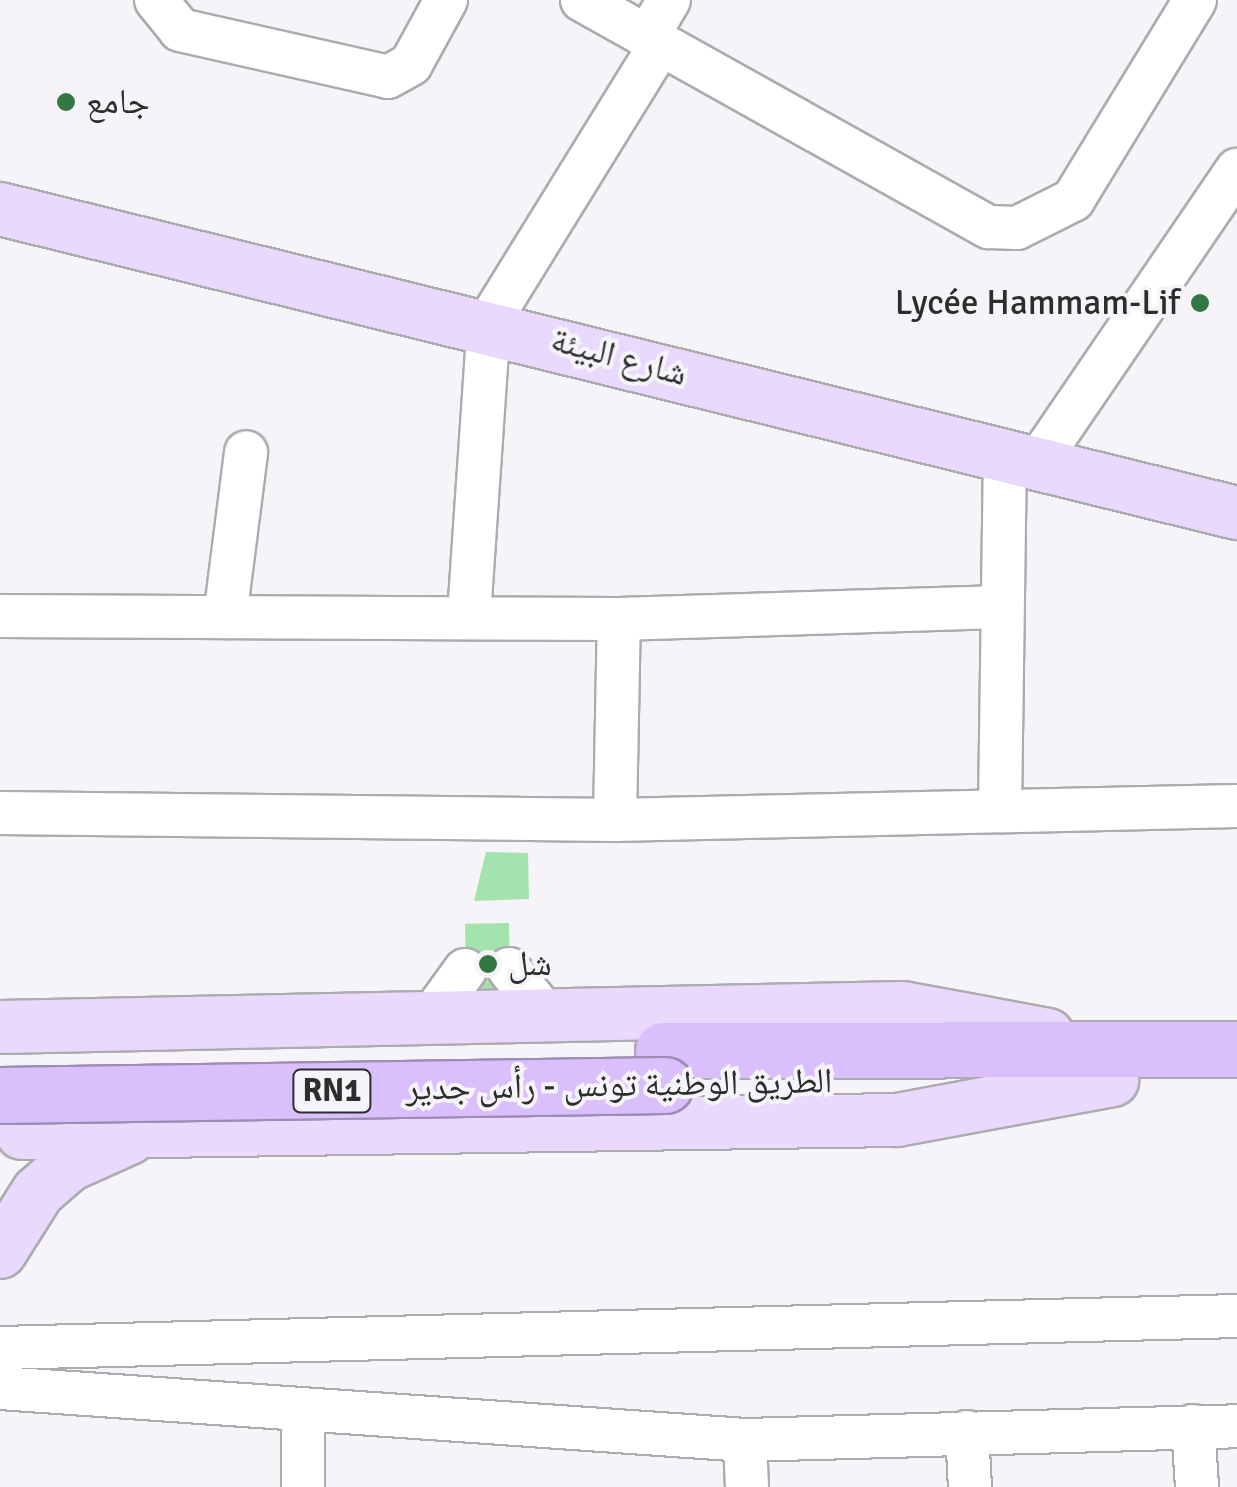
<!DOCTYPE html>
<meta charset="utf-8">
<style>
body{margin:0}
#map{position:relative;width:1237px;height:1487px;overflow:hidden;background:#f6f4f8;font-family:Signika,"Noto Naskh Arabic",sans-serif}
div>[style]{position:absolute}
[style*='--x']{left:calc(var(--x)*1px);top:calc(var(--y)*1px);width:calc(var(--w)*1px);rotate:calc(var(--a)*1deg)}
.building>*{inset:0;background:#a2e3ae;transform-origin:0 0}
.roads{filter:drop-shadow(2px 0 #acabae) drop-shadow(-2px 0 #acabae) drop-shadow(0 2px #acabae) drop-shadow(0 -2px #acabae)}
.minor>*{height:42px;margin:-21px;padding:0 21px;transform-origin:21px;border-radius:21px;background:#fff}
.major>*{height:52px;margin:-26px;padding:0 26px;transform-origin:26px;border-radius:26px;background:#e8d9fd}
.highway>*{height:55px;margin:-27.5px;padding:0 27.5px;transform-origin:27.5px;border-radius:27.5px;background:#d9bffc}
.bridges{filter:drop-shadow(2px 0 #9d8cb4) drop-shadow(-2px 0 #9d8cb4) drop-shadow(0 2px #9d8cb4) drop-shadow(0 -2px #9d8cb4)}
.highway-bridge>*{height:55px;margin:-27.5px;padding:0 27.5px;transform-origin:27.5px;border-radius:27.5px;background:#d9bffc}
.dots>*{width:28px;height:28px;translate:-50% -50%;box-sizing:border-box;border:5px solid #f6f4f8;border-radius:50%}
span{translate:-50% -50%;white-space:nowrap;text-align:center;line-height:1.15;-webkit-text-stroke:8px #f6f4f8;paint-order:stroke}
.shield-label span{padding:2px 8px;background:#f6f4f8;border:2px solid;border-radius:8px;-webkit-text-stroke-width:0}
.shield-label{font-size:32px;color:#2d2d2e;font-weight:700}
.poi-label{font-size:35px;color:#2d2d2e}
.left{translate:0 -50%;text-align:left}
.right{translate:-100% -50%;text-align:right}
.street-label{font-size:35px;color:#2d2d2e}
</style>
<div id="map">
<div class="building">
<div style="clip-path:polygon(486px 852px,528px 853px,529px 899px,474px 901px)"></div>
<div style="left:509px;top:923px;width:65px;height:44px;rotate:89deg"></div>
</div>
<div class="roads">
<div class="minor">
<div style="--x:156;--y:0;--w:38;--a:51"></div>
<div style="--x:180;--y:30;--w:213;--a:12.7"></div>
<div style="--x:388;--y:77;--w:26;--a:-29"></div>
<div style="--x:411;--y:64;--w:73;--a:-61.3"></div>
<div style="--x:582;--y:0;--w:466;--a:29.2"></div>
<div style="--x:989;--y:227;--w:28;--a:2"></div>
<div style="--x:1017;--y:228;--w:63;--a:-26.6"></div>
<div style="--x:1073;--y:200;--w:234;--a:-58.6"></div>
<div style="--x:647;--y:37;--w:43;--a:-59.3"></div>
<div style="--x:1037;--y:463;--w:355;--a:-55.7"></div>
<div style="--x:469;--y:615;--w:294;--a:-86.1"></div>
<div style="--x:489;--y:322;--w:326;--a:-58.3"></div>
<div style="--x:0;--y:616;--w:619;--a:0.28"></div>
<div style="--x:619;--y:619;--w:382;--a:-1.8"></div>
<div style="--x:225;--y:617;--w:166;--a:-82.7"></div>
<div style="--x:1000;--y:810;--w:359;--a:-89.2"></div>
<div style="--x:0;--y:813;--w:615;--a:0.65"></div>
<div style="--x:615;--y:820;--w:622;--a:-1.29"></div>
<div style="--x:615;--y:820;--w:201;--a:-88.9"></div>
<div style="--x:509;--y:969;--w:59;--a:51.2"></div>
<div style="--x:431;--y:1017;--w:58;--a:-54.1"></div>
<div style="--x:0;--y:1348;--w:1237;--a:-1.48"></div>
<div style="--x:0;--y:1388;--w:747;--a:3.99"></div>
<div style="--x:745;--y:1440;--w:492;--a:-1.6"></div>
<div style="--x:1193;--y:1426;--w:61;--a:86.2"></div>
<div style="--x:967;--y:1432;--w:55;--a:86.9"></div>
<div style="--x:745;--y:1440;--w:47;--a:87.6"></div>
<div style="--x:303;--y:1487;--w:73;--a:-90"></div>
</div>
<div class="major">
<div style="--x:0;--y:209;--w:1274;--a:13.81"></div>
<div style="--x:0;--y:1027;--w:903;--a:-1.21"></div>
<div style="--x:903;--y:1008;--w:147;--a:10.5"></div>
<div style="--x:22;--y:1133;--w:875;--a:-0.85"></div>
<div style="--x:897;--y:1120;--w:219;--a:-10.5"></div>
<div style="--x:0;--y:1252;--w:71;--a:-57.7"></div>
<div style="--x:38;--y:1192;--w:41;--a:-41.1"></div>
<div style="--x:69;--y:1165;--w:66;--a:-24.2"></div>
</div>
<div class="highway">
<div style="--x:663;--y:1050;--w:574;--a:-0.1"></div>
</div>
</div>
<div class="bridges">
<div class="highway-bridge">
<div style="--x:0;--y:1095;--w:665;--a:-0.86"></div>
</div>
</div>
<div class="dots">
<div style="left:66px;top:102px;background:#317843"></div>
<div style="left:1200px;top:303px;background:#317843"></div>
<div style="left:488px;top:964px;background:#317843"></div>
</div>
<div class="shield-label">
<span style="left:332px;top:1091px">RN1</span>
</div>
<div class="poi-label">
<span class="left" style="left:86px;top:102px">جامع</span>
<span class="right" style="left:1180px;top:303px">Lycée Hammam-Lif</span>
<span class="left" style="left:508px;top:964px">شل</span>
</div>
<div class="street-label">
<span style="left:619px;top:357px;rotate:15deg">شارع البيئة</span>
<span style="left:619px;top:1085px;rotate:-1deg">الطريق الوطنية تونس - رأس جدير</span>
</div>
</div>
